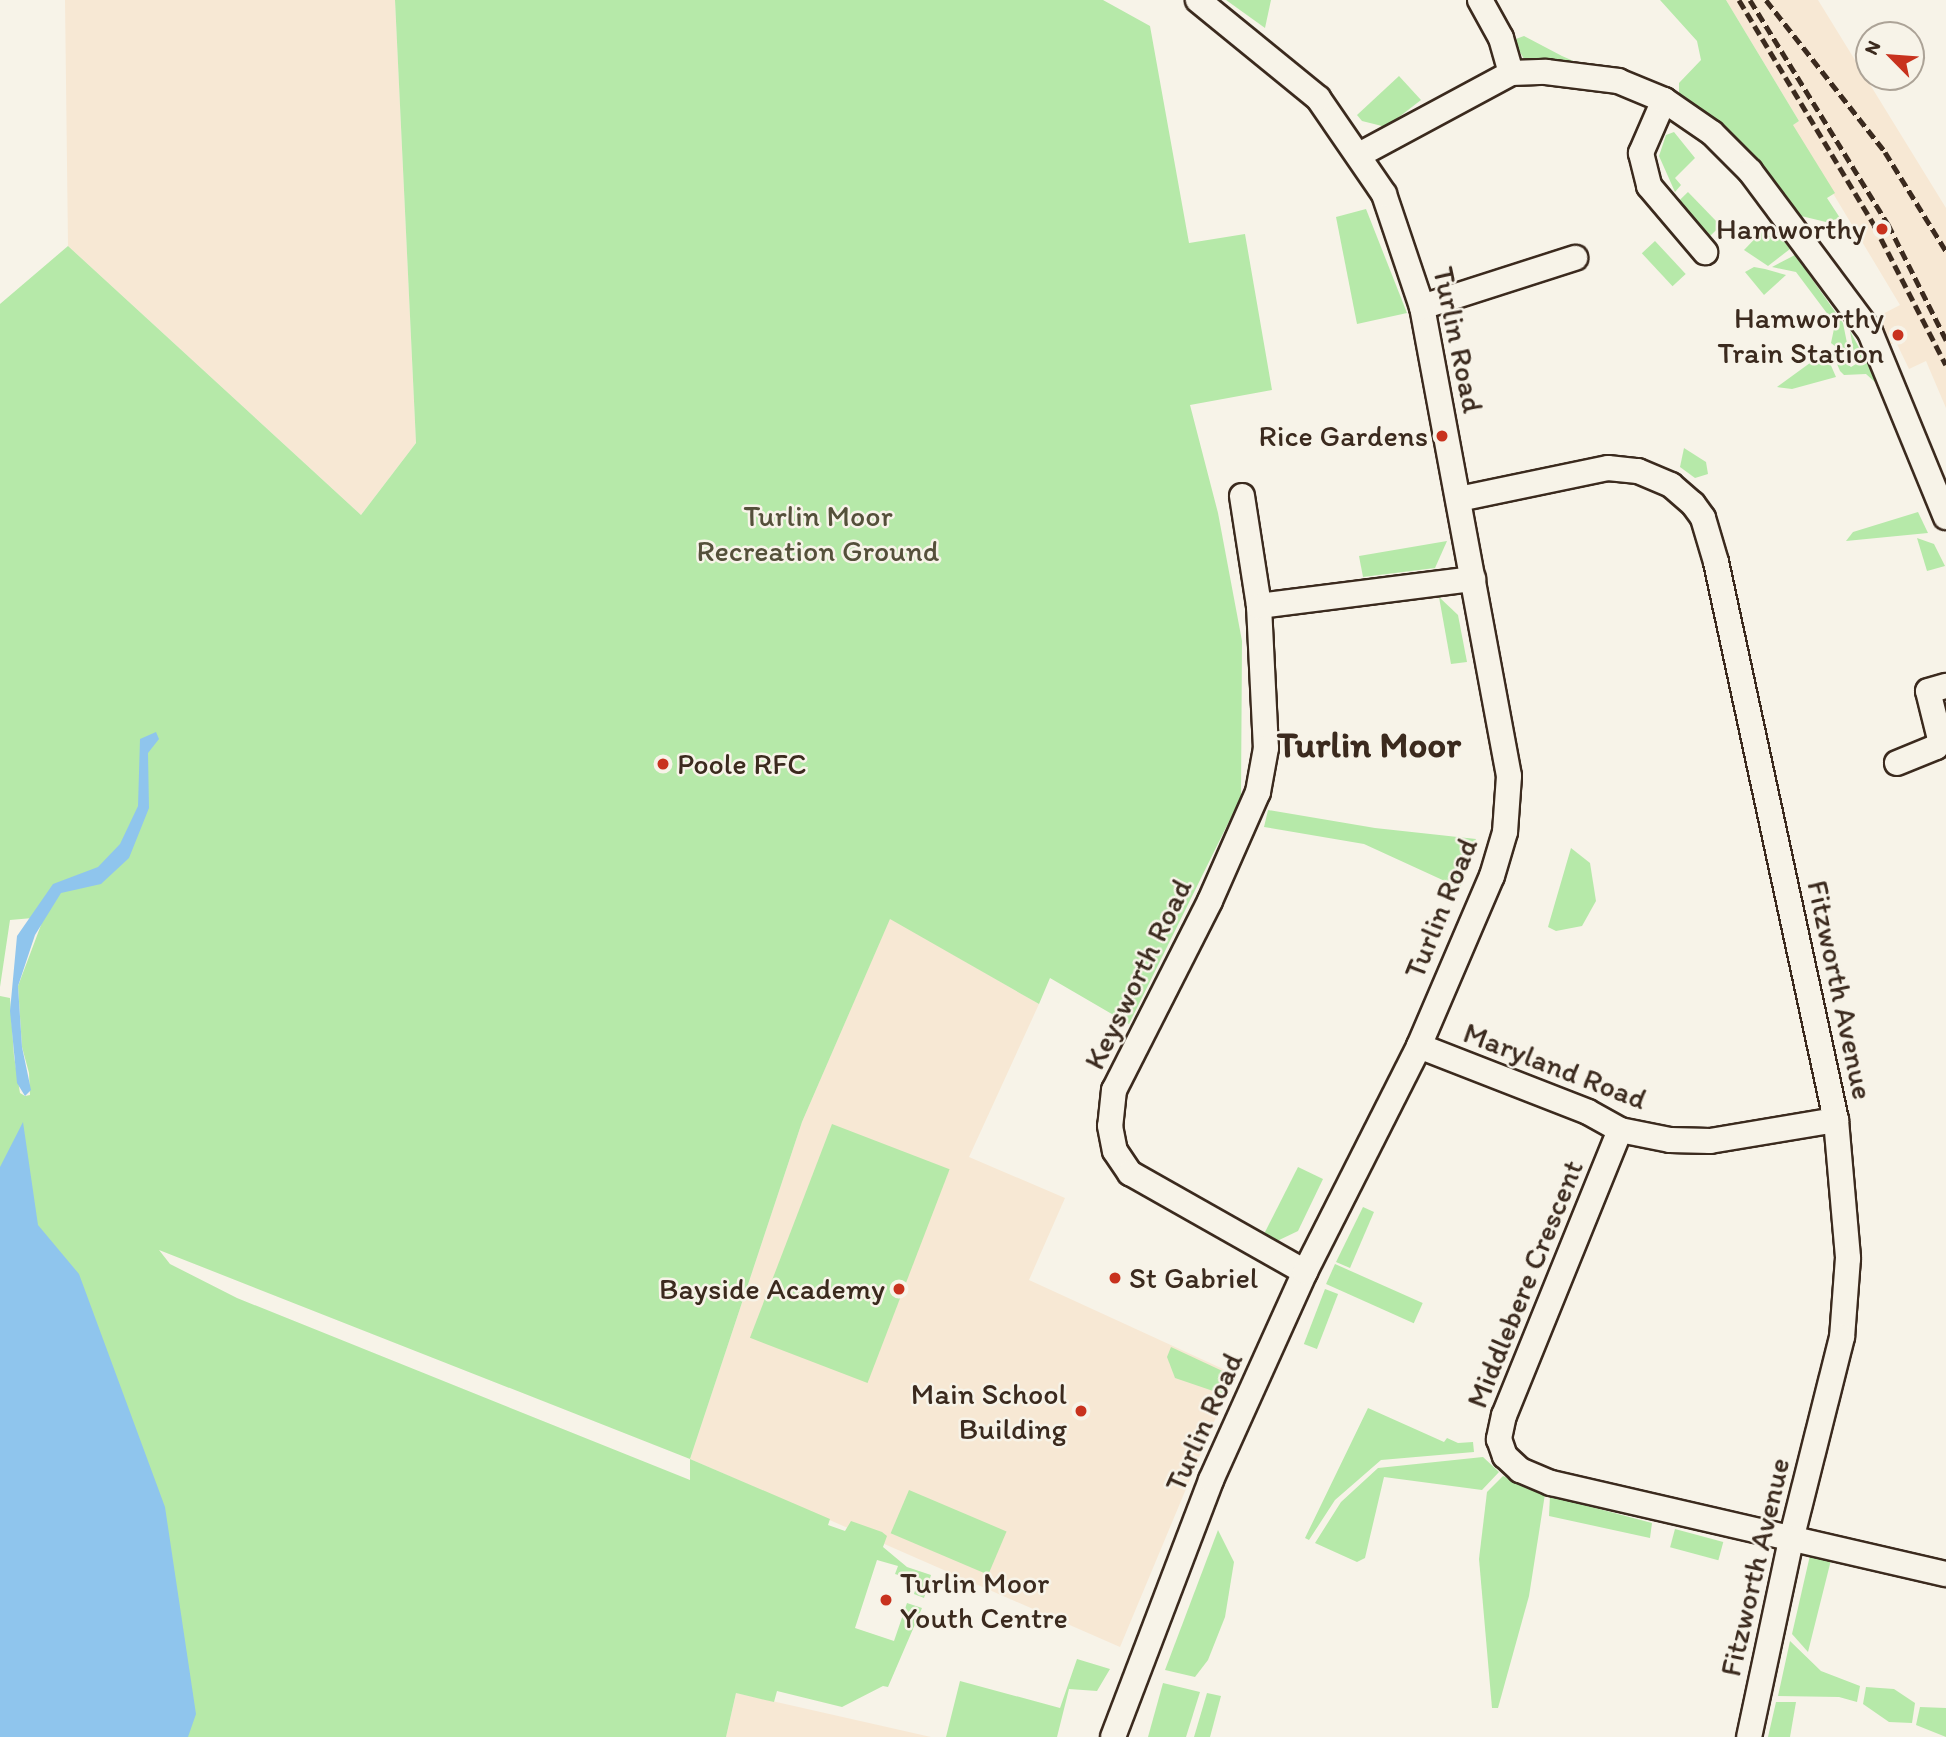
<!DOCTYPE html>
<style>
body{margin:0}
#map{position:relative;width:1946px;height:1737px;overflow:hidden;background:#f7f3e8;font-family:Itim,sans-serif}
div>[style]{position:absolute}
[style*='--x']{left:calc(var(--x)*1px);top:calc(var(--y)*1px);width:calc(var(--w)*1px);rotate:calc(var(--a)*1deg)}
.built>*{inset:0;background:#f7e8d4}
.green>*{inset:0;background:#b6e9a9;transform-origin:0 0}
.water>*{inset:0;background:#8fc5ed}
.roads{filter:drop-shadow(2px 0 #3b2a1e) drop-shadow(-2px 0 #3b2a1e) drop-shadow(0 2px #3b2a1e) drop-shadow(0 -2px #3b2a1e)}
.minor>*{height:24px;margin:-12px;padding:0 12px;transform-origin:12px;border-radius:12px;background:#f7f3e8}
.rail>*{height:5px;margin-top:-2.5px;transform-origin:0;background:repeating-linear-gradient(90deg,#3b2a1e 0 10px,transparent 0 15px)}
.dots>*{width:19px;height:19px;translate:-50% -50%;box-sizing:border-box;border:4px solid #f7f3e8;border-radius:50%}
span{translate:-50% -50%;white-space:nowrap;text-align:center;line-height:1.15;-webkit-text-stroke:5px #f7f3e8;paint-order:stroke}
.poi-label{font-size:30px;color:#3b2a1e}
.right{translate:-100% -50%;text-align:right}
.left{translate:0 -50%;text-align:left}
.street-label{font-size:30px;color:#3b2a1e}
.park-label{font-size:30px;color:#54503a}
.district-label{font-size:37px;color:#3b2a1e;font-weight:700}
.north{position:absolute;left:1855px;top:21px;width:70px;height:70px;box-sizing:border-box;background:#f7f3e8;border:2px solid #aca397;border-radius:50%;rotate:295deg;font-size:19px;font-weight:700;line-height:28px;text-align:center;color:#3b2a1e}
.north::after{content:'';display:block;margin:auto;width:24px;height:32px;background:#c8321e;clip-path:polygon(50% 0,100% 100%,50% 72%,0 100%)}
</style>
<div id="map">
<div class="built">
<div style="clip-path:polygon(65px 0,395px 0,416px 443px,361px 515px,68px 246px)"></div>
<div style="clip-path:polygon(1726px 0,1818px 0,1946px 208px,1946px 408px,1926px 361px,1909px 369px,1896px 342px,1887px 346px,1875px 318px,1900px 305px,1792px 125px,1799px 121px)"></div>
<div style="clip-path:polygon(890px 918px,1039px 1004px,969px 1157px,1065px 1198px,1029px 1280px,1234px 1374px,1120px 1647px,690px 1459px,802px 1122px)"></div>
<div style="clip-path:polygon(736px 1693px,931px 1737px,726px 1737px)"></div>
</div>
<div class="green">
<div style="clip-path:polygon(evenodd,395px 0,1103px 0,1150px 26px,1189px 243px,1245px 234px,1272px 390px,1190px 405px,1218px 513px,1242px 641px,1241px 797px,1129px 1024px,1050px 978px,1039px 1004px,890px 919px,802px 1122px,690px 1459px,830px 1519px,828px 1525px,845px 1531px,851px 1521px,882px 1532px,887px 1536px,883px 1547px,907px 1567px,931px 1575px,924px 1598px,914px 1594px,918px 1581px,895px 1574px,898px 1566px,877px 1560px,855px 1628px,894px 1641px,907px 1603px,922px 1608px,888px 1687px,883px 1686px,842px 1707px,777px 1691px,774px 1702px,736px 1693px,726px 1737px,0 1737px,0 996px,10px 998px,14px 1056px,20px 1093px,25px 1096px,30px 1095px,29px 1073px,22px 1047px,18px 986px,44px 917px,10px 920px,0 987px,0 304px,68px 246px,361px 515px,416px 443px,395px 0,159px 1250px,690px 1459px,690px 1480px,237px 1298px,170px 1264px,159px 1250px)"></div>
<div style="clip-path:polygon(1226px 0,1271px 0,1265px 28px)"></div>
<div style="clip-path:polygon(1660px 0,1726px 0,1799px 121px,1793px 125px,1835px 193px,1827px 198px,1840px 218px,1826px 222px,1797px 215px,1679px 96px,1679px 83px,1701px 60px,1697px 41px)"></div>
<div style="clip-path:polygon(1524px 36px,1562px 56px,1587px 67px,1524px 59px,1513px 40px)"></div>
<div style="clip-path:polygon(1399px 76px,1421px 100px,1386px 127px,1362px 121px,1357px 115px)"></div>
<div style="clip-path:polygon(1674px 132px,1695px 158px,1675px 178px,1681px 185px,1675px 192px,1659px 156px,1666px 135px)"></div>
<div style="left:1688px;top:192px;width:47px;height:14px;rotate:46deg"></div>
<div style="clip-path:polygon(1366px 209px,1407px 313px,1357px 324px,1336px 217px)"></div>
<div style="clip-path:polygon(1770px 223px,1790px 249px,1768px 266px,1744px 250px)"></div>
<div style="left:1655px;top:241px;width:45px;height:18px;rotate:47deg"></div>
<div style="clip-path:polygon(1795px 255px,1843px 323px,1850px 358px,1831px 343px,1835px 324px,1796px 272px,1772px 267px)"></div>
<div style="clip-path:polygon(1754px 267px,1765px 269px,1786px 275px,1764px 295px,1745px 272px)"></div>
<div style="clip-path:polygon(1850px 331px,1874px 375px,1876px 383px,1866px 374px,1844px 375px,1840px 371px,1832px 352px,1851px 367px,1856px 364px)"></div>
<div style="clip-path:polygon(1825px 352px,1836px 377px,1792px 389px,1777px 387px)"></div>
<div style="clip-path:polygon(1684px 448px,1706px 462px,1708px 474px,1695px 478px,1680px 467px)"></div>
<div style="clip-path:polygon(1918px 512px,1928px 533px,1846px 541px,1853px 532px)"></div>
<div style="clip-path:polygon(1917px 538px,1934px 544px,1945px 566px,1927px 571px)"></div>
<div style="clip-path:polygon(1447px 541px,1435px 568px,1363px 577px,1359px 556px)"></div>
<div style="clip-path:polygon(1439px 597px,1458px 615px,1467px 662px,1451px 664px)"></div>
<div style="clip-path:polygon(1268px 810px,1375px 828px,1476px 839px,1460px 888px,1364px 844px,1264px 827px)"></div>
<div style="clip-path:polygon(1571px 848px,1590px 863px,1596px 901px,1582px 926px,1556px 931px,1548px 927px)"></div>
<div style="left:832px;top:1124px;width:126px;height:229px;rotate:21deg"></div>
<div style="clip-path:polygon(1298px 1167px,1323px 1179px,1298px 1231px,1275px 1242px,1263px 1236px)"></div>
<div style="clip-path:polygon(1363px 1207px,1374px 1212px,1350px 1268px,1336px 1262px)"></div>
<div style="left:1335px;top:1264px;width:96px;height:22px;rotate:24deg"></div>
<div style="left:1325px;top:1289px;width:14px;height:59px;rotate:21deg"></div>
<div style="clip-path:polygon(1171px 1347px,1231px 1375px,1222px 1394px,1175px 1378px,1167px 1357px)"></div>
<div style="clip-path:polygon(1368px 1408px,1444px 1442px,1447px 1438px,1458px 1443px,1473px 1442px,1474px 1452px,1381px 1460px,1335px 1500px,1309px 1540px,1305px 1538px)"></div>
<div style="clip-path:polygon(1483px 1457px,1499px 1472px,1482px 1490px,1384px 1477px,1365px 1558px,1357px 1562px,1315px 1543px,1341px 1502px,1378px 1468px)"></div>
<div style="clip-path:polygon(1503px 1476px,1545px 1494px,1529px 1596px,1498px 1708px,1492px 1708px,1479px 1559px,1487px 1492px)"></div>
<div style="left:909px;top:1490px;width:106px;height:47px;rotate:23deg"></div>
<div style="clip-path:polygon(1550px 1496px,1652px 1523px,1650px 1538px,1549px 1516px)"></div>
<div style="left:1675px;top:1529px;width:50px;height:19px;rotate:15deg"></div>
<div style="clip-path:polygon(1218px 1530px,1234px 1562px,1225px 1617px,1208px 1660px,1195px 1677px,1165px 1670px)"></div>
<div style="clip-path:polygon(1811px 1551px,1831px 1560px,1808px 1652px,1792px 1634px)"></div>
<div style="clip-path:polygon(1790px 1641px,1821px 1671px,1860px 1686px,1857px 1702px,1839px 1697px,1778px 1696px)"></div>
<div style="clip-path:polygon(1077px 1659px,1110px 1669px,1097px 1691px,1069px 1689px,1057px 1737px,946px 1737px,960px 1681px,1060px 1708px)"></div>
<div style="clip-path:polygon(1163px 1683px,1200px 1692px,1186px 1737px,1148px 1737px)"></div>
<div style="clip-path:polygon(1866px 1687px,1894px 1689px,1915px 1703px,1912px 1723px,1889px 1722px,1863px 1704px)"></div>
<div style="clip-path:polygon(1207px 1693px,1221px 1696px,1210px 1737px,1194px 1737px)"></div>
<div style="clip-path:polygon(1776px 1702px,1796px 1702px,1790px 1737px,1768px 1737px)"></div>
<div style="clip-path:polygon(1920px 1707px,1946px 1708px,1946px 1737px,1916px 1725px)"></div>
</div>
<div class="water">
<div style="clip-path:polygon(156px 732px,159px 739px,148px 753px,149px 808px,129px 858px,101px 884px,61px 893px,35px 935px,18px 986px,22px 1047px,31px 1090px,25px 1096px,17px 1083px,10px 1011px,17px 936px,53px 884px,98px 867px,120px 844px,138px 806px,140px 739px)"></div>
<div style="clip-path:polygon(23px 1122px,38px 1225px,79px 1274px,165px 1507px,196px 1714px,188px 1737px,0 1737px,0 1167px)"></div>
</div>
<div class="roads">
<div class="minor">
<div style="--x:1480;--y:0;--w:43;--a:61.1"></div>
<div style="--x:1501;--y:38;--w:36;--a:74"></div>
<div style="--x:1664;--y:100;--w:58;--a:113.5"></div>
<div style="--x:1641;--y:153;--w:34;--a:76"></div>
<div style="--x:1649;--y:186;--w:87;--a:49.7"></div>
<div style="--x:1359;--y:155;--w:173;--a:-28.3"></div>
<div style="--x:1511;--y:73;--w:35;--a:-2"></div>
<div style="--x:1546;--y:72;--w:73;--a:7.1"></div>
<div style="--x:1618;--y:81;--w:50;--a:22.4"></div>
<div style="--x:1664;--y:100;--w:58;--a:34.5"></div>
<div style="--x:1712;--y:133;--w:54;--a:45"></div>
<div style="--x:1750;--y:171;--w:201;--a:53.3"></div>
<div style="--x:1870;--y:332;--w:200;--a:67.7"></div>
<div style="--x:1422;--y:307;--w:161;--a:-17.8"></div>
<div style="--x:1242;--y:496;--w:111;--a:81.2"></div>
<div style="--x:1259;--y:606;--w:142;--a:87.2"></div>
<div style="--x:1266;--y:748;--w:45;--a:100.3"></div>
<div style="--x:1258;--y:792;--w:119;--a:113.8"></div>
<div style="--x:1210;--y:901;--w:212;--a:116.9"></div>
<div style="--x:1114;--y:1090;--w:36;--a:96"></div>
<div style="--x:1110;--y:1126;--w:25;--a:79"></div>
<div style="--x:1115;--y:1151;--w:27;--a:56"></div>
<div style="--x:1130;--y:1173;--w:201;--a:29.5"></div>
<div style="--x:1459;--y:499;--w:152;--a:-11.8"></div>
<div style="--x:1608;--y:468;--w:30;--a:6"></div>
<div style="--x:1638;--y:471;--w:36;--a:23"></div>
<div style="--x:1671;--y:485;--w:29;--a:41"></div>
<div style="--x:1693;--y:504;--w:17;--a:54"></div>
<div style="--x:1703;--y:518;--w:46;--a:73.5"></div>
<div style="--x:1716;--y:562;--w:571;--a:77.86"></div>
<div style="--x:1836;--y:1120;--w:139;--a:85"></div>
<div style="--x:1848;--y:1258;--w:79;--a:94.3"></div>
<div style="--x:1842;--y:1337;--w:209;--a:104.1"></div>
<div style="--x:1791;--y:1540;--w:201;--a:102"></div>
<div style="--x:1259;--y:606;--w:216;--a:-7.2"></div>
<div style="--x:1897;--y:763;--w:42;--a:-22.3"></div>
<div style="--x:1936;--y:747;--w:9;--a:-63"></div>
<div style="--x:1940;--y:739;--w:49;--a:-104"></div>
<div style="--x:1928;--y:691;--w:19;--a:-16"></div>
<div style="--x:1419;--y:1046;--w:181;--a:21.3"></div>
<div style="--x:1588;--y:1112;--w:37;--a:29"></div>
<div style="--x:1620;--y:1130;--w:51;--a:11.3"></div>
<div style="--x:1670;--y:1140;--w:40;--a:1.4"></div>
<div style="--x:1710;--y:1141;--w:128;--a:-9.5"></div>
<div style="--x:1620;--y:1130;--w:308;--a:112.1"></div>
<div style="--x:1504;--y:1415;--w:25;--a:102"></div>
<div style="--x:1499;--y:1439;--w:18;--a:71"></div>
<div style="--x:1505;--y:1456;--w:21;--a:43"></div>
<div style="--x:1520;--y:1470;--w:34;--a:23"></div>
<div style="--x:1551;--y:1483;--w:405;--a:13"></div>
<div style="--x:1113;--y:1737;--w:275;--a:-69.1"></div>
<div style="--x:1211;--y:1480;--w:228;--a:-65.7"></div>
<div style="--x:1305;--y:1272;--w:253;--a:-63.2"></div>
<div style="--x:1419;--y:1046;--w:185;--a:-66.8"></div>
<div style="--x:1492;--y:876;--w:46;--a:-73.5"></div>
<div style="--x:1505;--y:832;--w:56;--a:-85.9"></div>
<div style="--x:1509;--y:776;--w:477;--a:-100.5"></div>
<div style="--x:1422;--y:307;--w:119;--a:-108.6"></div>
<div style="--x:1384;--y:194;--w:116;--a:-124.5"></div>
<div style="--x:1318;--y:98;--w:155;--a:-140.8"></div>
</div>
</div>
<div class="rail">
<div style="--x:1739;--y:0;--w:262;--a:59"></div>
<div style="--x:1874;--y:225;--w:157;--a:62.8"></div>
<div style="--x:1750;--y:0;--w:263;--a:58.4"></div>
<div style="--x:1888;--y:224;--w:130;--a:63.4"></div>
<div style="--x:1766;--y:0;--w:193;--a:51.9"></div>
<div style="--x:1885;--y:152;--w:116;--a:58.4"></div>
</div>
<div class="dots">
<div style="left:1882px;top:229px;background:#c8321e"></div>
<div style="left:1898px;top:335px;background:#c8321e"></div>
<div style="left:1442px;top:436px;background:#c8321e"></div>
<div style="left:663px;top:764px;background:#c8321e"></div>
<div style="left:1115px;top:1278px;background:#c8321e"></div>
<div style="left:899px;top:1289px;background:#c8321e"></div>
<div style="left:1081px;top:1411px;background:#c8321e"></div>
<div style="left:886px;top:1600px;background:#c8321e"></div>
</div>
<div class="poi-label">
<span class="right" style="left:1866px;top:229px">Hamworthy</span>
<span class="right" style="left:1884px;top:335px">Hamworthy<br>Train Station</span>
<span class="right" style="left:1428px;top:436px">Rice Gardens</span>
<span class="left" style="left:677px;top:764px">Poole RFC</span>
<span class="left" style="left:1129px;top:1278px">St Gabriel</span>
<span class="right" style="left:885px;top:1289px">Bayside Academy</span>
<span class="right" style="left:1067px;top:1411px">Main School<br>Building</span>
<span class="left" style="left:900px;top:1600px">Turlin Moor<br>Youth Centre</span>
</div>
<div class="street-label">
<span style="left:1458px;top:340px;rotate:78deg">Turlin Road</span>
<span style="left:1441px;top:908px;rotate:-68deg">Turlin Road</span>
<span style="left:1138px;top:974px;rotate:-64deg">Keysworth Road</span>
<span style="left:1840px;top:990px;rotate:78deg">Fitzworth Avenue</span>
<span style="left:1555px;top:1066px;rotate:21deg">Maryland Road</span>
<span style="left:1525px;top:1284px;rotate:-68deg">Middlebere Crescent</span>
<span style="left:1204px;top:1422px;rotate:-66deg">Turlin Road</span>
<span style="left:1755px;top:1567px;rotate:-77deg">Fitzworth Avenue</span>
</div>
<div class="park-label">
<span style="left:818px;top:533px">Turlin Moor<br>Recreation Ground</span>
</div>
<div class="district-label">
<span style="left:1369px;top:744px">Turlin Moor</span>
</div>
<div class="north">N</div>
</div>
